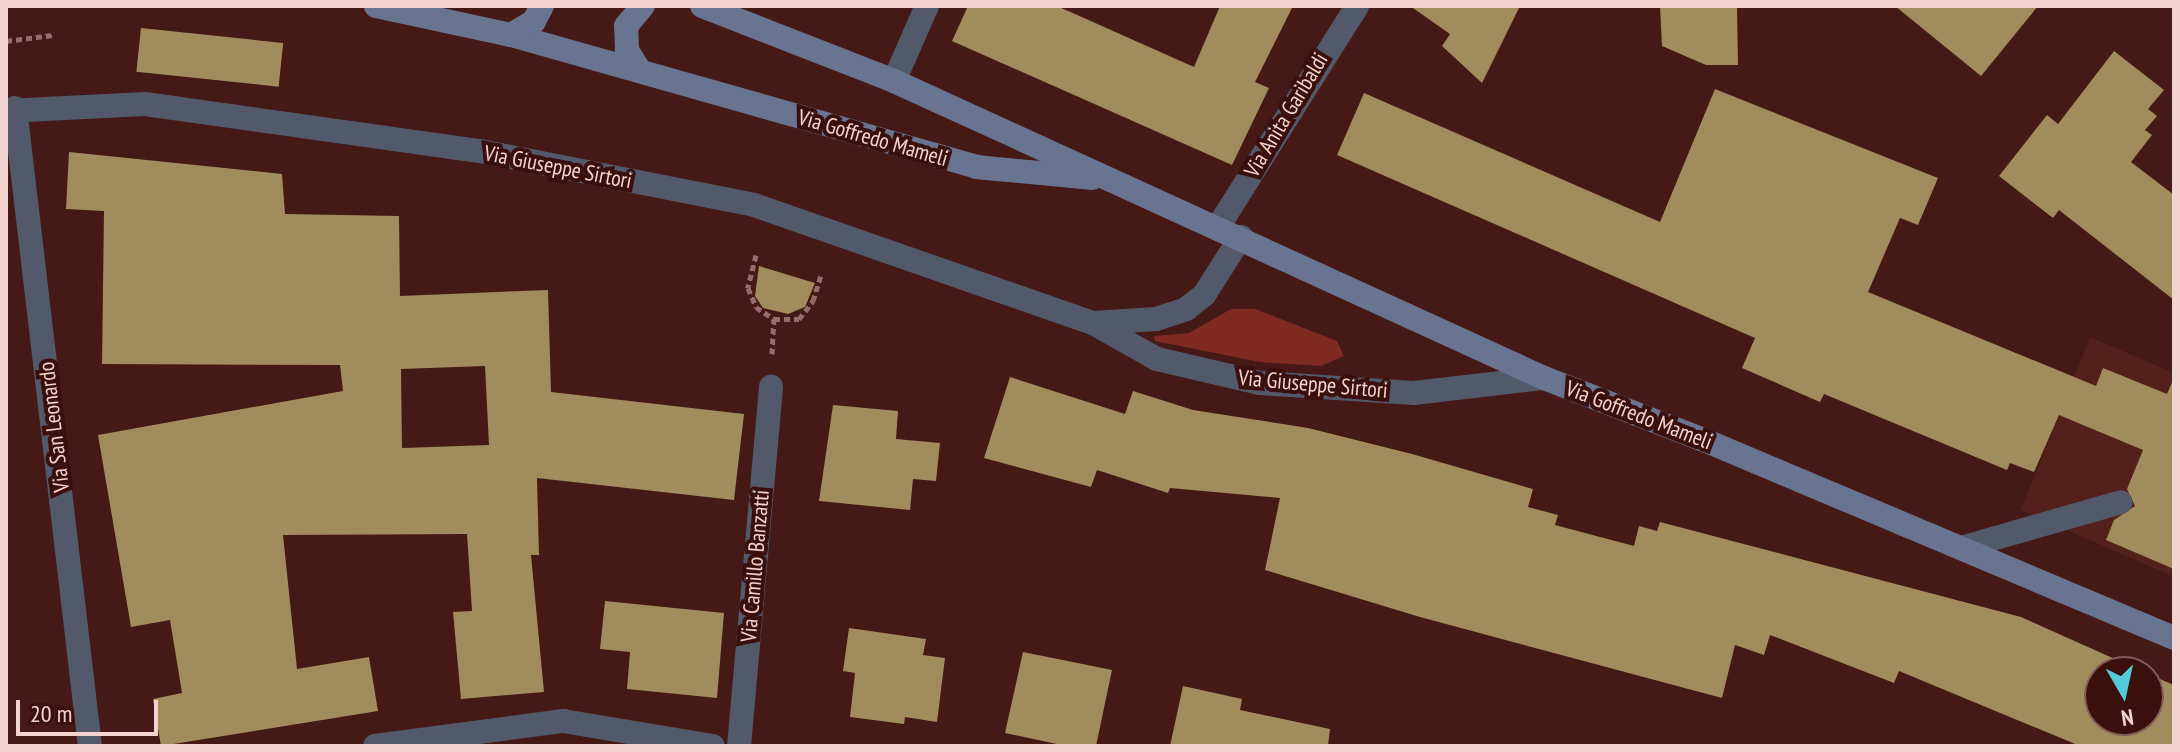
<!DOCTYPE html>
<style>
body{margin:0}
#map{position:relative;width:2180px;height:752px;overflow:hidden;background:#451915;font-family:"PT Sans Narrow",sans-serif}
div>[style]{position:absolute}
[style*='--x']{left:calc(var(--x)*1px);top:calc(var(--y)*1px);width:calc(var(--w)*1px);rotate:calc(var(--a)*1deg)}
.built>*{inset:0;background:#53201c}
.green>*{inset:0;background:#7f2923}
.building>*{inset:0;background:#a08c5d;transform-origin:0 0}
.path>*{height:5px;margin-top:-2.5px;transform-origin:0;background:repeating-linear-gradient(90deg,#946e6a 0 6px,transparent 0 10px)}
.lane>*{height:24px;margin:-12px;padding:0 12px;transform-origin:12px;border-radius:12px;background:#52596b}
.street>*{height:24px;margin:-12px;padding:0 12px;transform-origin:12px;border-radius:12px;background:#52596b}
.secondary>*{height:24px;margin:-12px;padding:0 12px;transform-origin:12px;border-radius:12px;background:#687490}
span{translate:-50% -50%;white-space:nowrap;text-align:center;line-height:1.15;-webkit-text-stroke:8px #3a0f0c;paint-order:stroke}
.street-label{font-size:22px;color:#f2d3cf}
.frame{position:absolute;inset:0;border:8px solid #f2d3cf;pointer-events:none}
.north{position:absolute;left:2084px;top:656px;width:80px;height:80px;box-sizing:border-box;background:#3a0f0c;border:2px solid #845d5a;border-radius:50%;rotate:171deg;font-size:22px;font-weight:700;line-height:32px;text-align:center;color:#f2d3cf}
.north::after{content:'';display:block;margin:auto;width:28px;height:36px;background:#53cbdb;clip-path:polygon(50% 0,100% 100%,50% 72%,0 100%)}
.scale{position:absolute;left:16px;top:700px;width:142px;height:36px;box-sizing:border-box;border:4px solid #f2d3cf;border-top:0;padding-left:10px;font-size:24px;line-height:28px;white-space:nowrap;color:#f2d3cf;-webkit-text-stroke:6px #3a0f0c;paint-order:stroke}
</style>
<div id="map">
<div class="built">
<div style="clip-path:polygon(2090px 337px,2174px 373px,2174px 577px,2021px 510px)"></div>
</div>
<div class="green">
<div style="clip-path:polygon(1231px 309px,1255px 309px,1337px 341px,1344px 356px,1321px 366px,1260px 362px,1155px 341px,1154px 336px,1189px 333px)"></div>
</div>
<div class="building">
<div style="clip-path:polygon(968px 6px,1057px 6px,1194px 67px,1220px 6px,1293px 6px,1255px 82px,1269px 88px,1232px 165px,952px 41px)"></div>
<div style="clip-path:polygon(1410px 6px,1520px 6px,1482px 83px,1442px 46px,1450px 34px)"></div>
<div style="clip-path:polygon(1660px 6px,1737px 6px,1738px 65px,1706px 65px,1662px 46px)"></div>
<div style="clip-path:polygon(1895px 6px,2038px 6px,1981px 76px)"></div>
<div style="left:141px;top:28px;width:143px;height:44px;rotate:6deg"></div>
<div style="clip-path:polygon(2114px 51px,2164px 90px,2148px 109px,2157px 116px,2145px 130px,2152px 135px,2131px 162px,2174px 195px,2174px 300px,2059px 210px,2053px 218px,1999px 176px,2047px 115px,2058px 124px)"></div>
<div style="clip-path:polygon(1715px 89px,1938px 178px,1918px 225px,1900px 218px,1868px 292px,2096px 386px,2103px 368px,2167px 394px,2174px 378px,2174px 569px,2106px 540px,2114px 520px,2135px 506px,2127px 489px,2143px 450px,2059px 415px,2034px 472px,2010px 463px,2007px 470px,1824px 394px,1820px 402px,1742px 368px,1755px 338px,1337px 155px,1364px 93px,1660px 222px)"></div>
<div style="clip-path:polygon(evenodd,69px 152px,282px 174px,285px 214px,399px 216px,400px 296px,548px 290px,551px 392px,744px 414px,734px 500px,537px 478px,539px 555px,531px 555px,544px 692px,461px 699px,453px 612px,472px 611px,467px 534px,283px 535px,297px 669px,369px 657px,378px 711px,161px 746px,153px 699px,182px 693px,170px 620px,131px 627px,98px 435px,343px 391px,340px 365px,102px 364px,104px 211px,66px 209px,69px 152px,485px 366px,489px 445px,402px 448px,401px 369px,485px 366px)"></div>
<div style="clip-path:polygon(759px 266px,815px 283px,805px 307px,788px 314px,763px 308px,755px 296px)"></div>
<div style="clip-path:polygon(1010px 377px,1125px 414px,1133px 391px,1193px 410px,1308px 428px,1412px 454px,1533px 489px,1528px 507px,1558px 515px,1555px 525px,1634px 546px,1639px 526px,1657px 531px,1660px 522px,2021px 617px,2144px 672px,2100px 672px,2100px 720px,2148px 720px,2148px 674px,2174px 685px,2174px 746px,2080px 746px,1899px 671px,1894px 683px,1770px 635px,1764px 655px,1735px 645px,1722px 698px,1420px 617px,1265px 570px,1280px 498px,1170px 488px,1168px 493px,1097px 470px,1091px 487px,984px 458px)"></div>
<div style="clip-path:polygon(833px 405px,898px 411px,896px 439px,940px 443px,936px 481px,913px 479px,910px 510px,819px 501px)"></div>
<div style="clip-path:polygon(605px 601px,724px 613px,717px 698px,627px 689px,630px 652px,600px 649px)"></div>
<div style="clip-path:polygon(849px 628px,926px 639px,923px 655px,945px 658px,937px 722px,905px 717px,904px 724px,850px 717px,855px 673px,843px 671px)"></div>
<div style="clip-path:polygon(1023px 652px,1112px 670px,1096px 746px,1066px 746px,1005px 733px)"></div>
<div style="clip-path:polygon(1183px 686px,1242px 699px,1240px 710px,1330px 729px,1328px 746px,1170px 746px)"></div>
</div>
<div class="path">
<div style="--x:6;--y:41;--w:47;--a:-7.3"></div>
<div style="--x:756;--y:255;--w:34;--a:104"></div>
<div style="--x:748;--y:288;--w:21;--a:67"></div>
<div style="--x:756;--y:307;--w:22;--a:34"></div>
<div style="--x:774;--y:319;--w:25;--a:0"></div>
<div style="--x:799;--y:319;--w:23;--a:-52"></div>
<div style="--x:813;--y:301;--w:27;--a:-73"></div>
<div style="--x:772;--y:354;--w:35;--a:-87"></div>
</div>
<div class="lane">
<div style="--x:1961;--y:548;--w:166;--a:-16"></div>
</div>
<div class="street">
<div style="--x:894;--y:81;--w:82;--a:-66.3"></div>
<div style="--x:15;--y:108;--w:642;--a:83.3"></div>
<div style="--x:6;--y:111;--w:139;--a:-2.9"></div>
<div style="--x:145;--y:104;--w:338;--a:8"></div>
<div style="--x:480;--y:151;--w:279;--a:11.1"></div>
<div style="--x:754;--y:205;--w:359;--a:19.2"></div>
<div style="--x:1093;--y:323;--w:73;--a:29.4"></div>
<div style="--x:1157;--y:359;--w:106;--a:13.1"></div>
<div style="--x:1260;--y:383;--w:154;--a:3.7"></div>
<div style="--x:1414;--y:393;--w:131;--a:-6.6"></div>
<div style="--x:1218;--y:227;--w:261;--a:-57.8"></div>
<div style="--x:1093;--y:323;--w:63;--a:-3.6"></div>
<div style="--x:1156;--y:319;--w:32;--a:-18"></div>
<div style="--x:1186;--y:309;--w:23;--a:-38"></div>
<div style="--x:1204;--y:295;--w:69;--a:-57.5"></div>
<div style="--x:375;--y:746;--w:190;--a:-7.6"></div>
<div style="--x:563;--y:721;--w:152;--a:9.5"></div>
<div style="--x:739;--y:746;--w:361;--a:-84.9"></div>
</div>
<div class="secondary">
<div style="--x:376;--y:6;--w:138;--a:12.1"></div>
<div style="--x:511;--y:35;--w:483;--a:15.8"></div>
<div style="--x:976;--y:167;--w:117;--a:5.4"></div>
<div style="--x:702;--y:6;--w:206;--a:21.3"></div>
<div style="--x:894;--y:81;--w:715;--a:24.56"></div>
<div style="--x:1544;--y:378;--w:172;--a:21.2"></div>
<div style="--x:1704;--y:440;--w:510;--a:22.84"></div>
<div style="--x:511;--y:35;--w:27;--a:-31"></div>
<div style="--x:534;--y:21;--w:17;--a:-62"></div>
<div style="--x:640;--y:71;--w:25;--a:-122"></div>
<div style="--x:627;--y:50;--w:24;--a:-92"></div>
<div style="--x:626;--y:26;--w:26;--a:-50"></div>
</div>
<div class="street-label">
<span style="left:1286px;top:115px;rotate:-59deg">Via Anita Garibaldi</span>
<span style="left:873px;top:138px;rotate:16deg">Via Goffredo Mameli</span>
<span style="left:558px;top:167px;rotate:11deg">Via Giuseppe Sirtori</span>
<span style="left:1313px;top:384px;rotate:5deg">Via Giuseppe Sirtori</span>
<span style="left:1639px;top:415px;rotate:21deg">Via Goffredo Mameli</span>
<span style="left:54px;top:427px;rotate:-97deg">Via San Leonardo</span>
<span style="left:755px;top:566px;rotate:-85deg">Via Camillo Banzatti</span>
</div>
<div class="frame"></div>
<div class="north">N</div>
<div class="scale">20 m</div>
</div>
